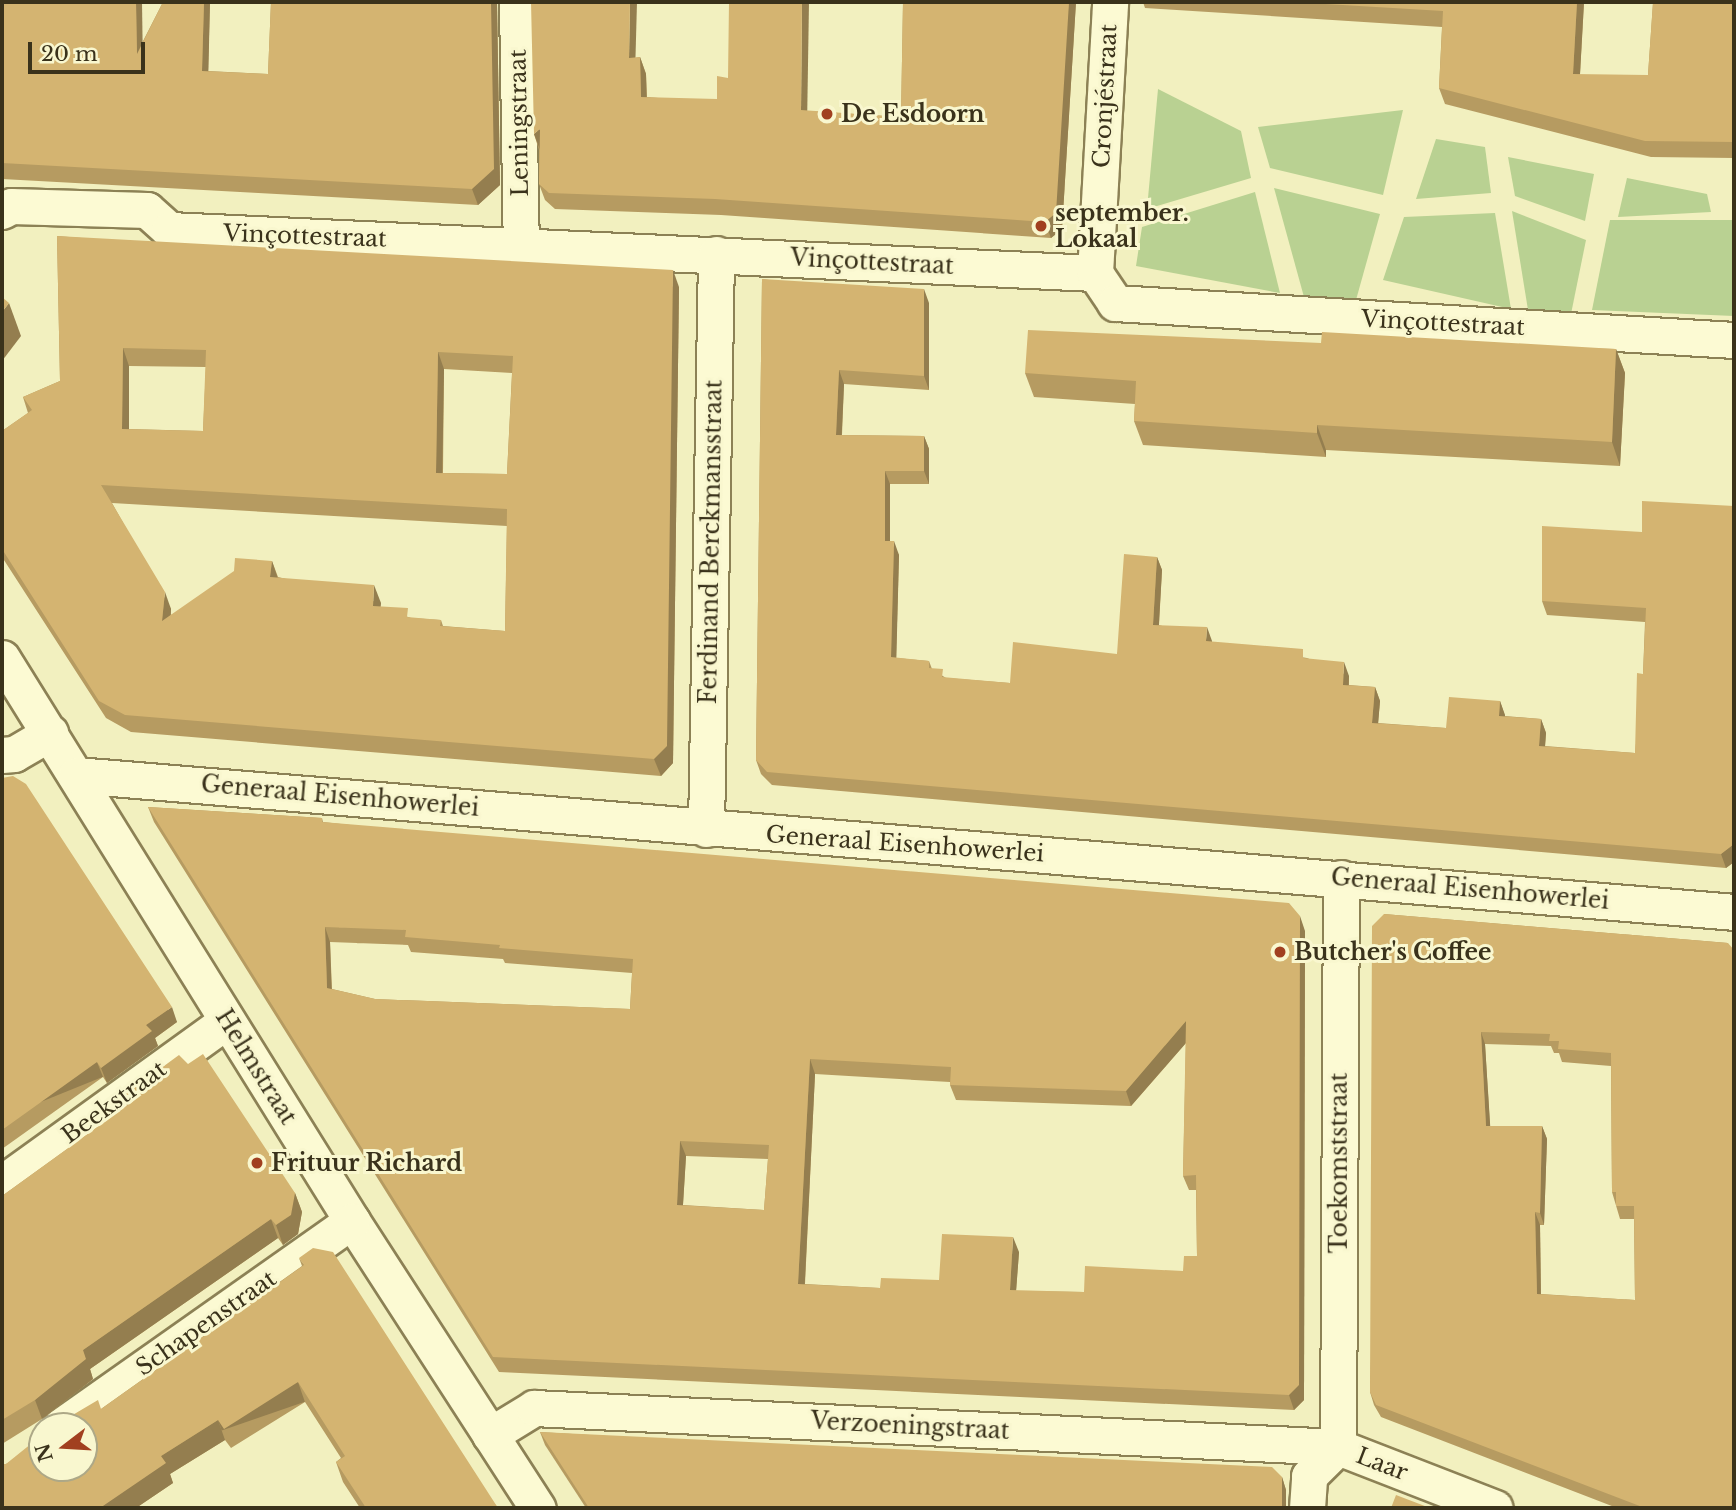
<!DOCTYPE html>
<meta charset="utf-8">
<style>
body{margin:0}
#map{position:relative;width:1736px;height:1510px;overflow:hidden;background:#f2f0bf;font-family:"Libre Baskerville",serif}
div>[style]{position:absolute}
[style*='--x']{left:calc(var(--x)*1px);top:calc(var(--y)*1px);width:calc(var(--w)*1px);rotate:calc(var(--a)*1deg)}
.green>*{inset:0;background:#b9d192}
.roads{filter:drop-shadow(2px 0 #8c8155) drop-shadow(-2px 0 #8c8155) drop-shadow(0 2px #8c8155) drop-shadow(0 -2px #8c8155)}
.street>*{height:35px;margin:-17.5px;padding:0 17.5px;transform-origin:17.5px;border-radius:17.5px;background:#fcfad3}
.wall>*{inset:0;background:#b69b61}
.shaded-wall>*{inset:0;background:#947e4f;transform-origin:0 0}
.building>*{inset:0;background:#d4b471}
.dots>*{width:19px;height:19px;translate:-50% -50%;box-sizing:border-box;border:4px solid #f9f7cf;border-radius:50%}
span{translate:-50% -50%;white-space:nowrap;text-align:center;line-height:1.15;-webkit-text-stroke:6px #f9f7cf;paint-order:stroke}
.street-label{font-size:23px;color:#3a321b}
.poi-label{font-size:23px;color:#3a321b;font-weight:700}
.left{translate:0 -50%;text-align:left}
.frame{position:absolute;inset:0;border:4px solid #3a321b;pointer-events:none}
.north{position:absolute;left:28px;top:1412px;width:70px;height:70px;box-sizing:border-box;background:#f9f7cf;border:2px solid #ada887;border-radius:50%;rotate:253deg;font-size:19px;font-weight:700;line-height:28px;text-align:center;color:#3a321b}
.north::after{content:'';display:block;margin:auto;width:24px;height:32px;background:#a14020;clip-path:polygon(50% 0,100% 100%,50% 72%,0 100%)}
.scale{position:absolute;left:28px;top:42px;width:117px;height:32px;box-sizing:border-box;border:4px solid #3a321b;border-top:0;padding-left:9px;font-size:21px;line-height:24px;white-space:nowrap;color:#3a321b;-webkit-text-stroke:5px #f9f7cf;paint-order:stroke}
</style>
<div id="map">
<div class="green">
<div style="clip-path:polygon(1158px 89px,1241px 131px,1251px 178px,1147px 209px)"></div>
<div style="clip-path:polygon(1403px 110px,1383px 195px,1270px 168px,1258px 127px)"></div>
<div style="clip-path:polygon(1436px 139px,1485px 147px,1491px 193px,1416px 199px)"></div>
<div style="clip-path:polygon(1508px 157px,1594px 174px,1585px 221px,1515px 196px)"></div>
<div style="clip-path:polygon(1627px 178px,1707px 194px,1711px 212px,1618px 217px)"></div>
<div style="clip-path:polygon(1274px 188px,1380px 214px,1356px 300px,1304px 297px)"></div>
<div style="clip-path:polygon(1255px 192px,1280px 293px,1136px 266px,1142px 227px)"></div>
<div style="clip-path:polygon(1512px 211px,1586px 240px,1571px 314px,1528px 310px)"></div>
<div style="clip-path:polygon(1495px 213px,1511px 309px,1383px 280px,1404px 217px)"></div>
<div style="clip-path:polygon(1610px 220px,1734px 220px,1734px 316px,1592px 310px)"></div>
</div>
<div class="roads">
<div class="street">
<div style="--x:517;--y:2;--w:243;--a:89.1"></div>
<div style="--x:2;--y:211;--w:10;--a:-29"></div>
<div style="--x:11;--y:206;--w:136;--a:1.7"></div>
<div style="--x:147;--y:210;--w:30;--a:42"></div>
<div style="--x:169;--y:230;--w:927;--a:2.66"></div>
<div style="--x:1095;--y:273;--w:36;--a:56"></div>
<div style="--x:1115;--y:303;--w:620;--a:3.42"></div>
<div style="--x:1095;--y:273;--w:271;--a:-86.8"></div>
<div style="--x:2;--y:658;--w:663;--a:58.13"></div>
<div style="--x:352;--y:1221;--w:342;--a:57.1"></div>
<div style="--x:2;--y:755;--w:12;--a:-5"></div>
<div style="--x:14;--y:754;--w:42;--a:-30.3"></div>
<div style="--x:76;--y:775;--w:1664;--a:4.72"></div>
<div style="--x:706;--y:829;--w:575;--a:-89"></div>
<div style="--x:2;--y:1183;--w:277;--a:-35.8"></div>
<div style="--x:61;--y:1426;--w:356;--a:-35.2"></div>
<div style="--x:490;--y:1435;--w:52;--a:-31.5"></div>
<div style="--x:534;--y:1408;--w:805;--a:2.78"></div>
<div style="--x:1338;--y:1447;--w:168;--a:21.2"></div>
<div style="--x:1338;--y:1447;--w:569;--a:-89.7"></div>
<div style="--x:1307;--y:1508;--w:32;--a:-86"></div>
<div style="--x:1309;--y:1476;--w:41;--a:-45"></div>
</div>
</div>
<div class="wall">
<div style="clip-path:polygon(2px 2px,142px 2px,142px 43px,163px 2px,210px 2px,208px 71px,268px 74px,271px 2px,497px 2px,500px 185px,478px 205px,2px 179px)"></div>
<div style="clip-path:polygon(903px 2px,1076px 2px,1062px 229px,1051px 238px,721px 215px,555px 209px,545px 200px,539px 184px,539px 150px,534px 134px,635px 58px,640px 57px,646px 74px,647px 97px,807px 111px,901px 117px)"></div>
<div style="clip-path:polygon(1143px 2px,1584px 2px,1580px 75px,1648px 75px,1653px 3px,1624px 2px,1734px 2px,1734px 158px,1651px 157px,1445px 104px,1439px 88px,1442px 27px,1145px 8px)"></div>
<div style="clip-path:polygon(evenodd,57px 236px,679px 287px,673px 763px,661px 776px,131px 732px,106px 718px,2px 557px,2px 431px,28px 413px,23px 397px,60px 381px,57px 236px,129px 366px,206px 367px,203px 431px,129px 429px,129px 366px,57px 236px,444px 369px,512px 373px,507px 474px,443px 473px,444px 369px,57px 236px,112px 503px,507px 526px,505px 631px,443px 626px,441px 620px,411px 618px,380px 607px,381px 603px,278px 577px,272px 561px,171px 615px,171px 609px,112px 503px)"></div>
<div style="clip-path:polygon(762px 279px,929px 303px,929px 390px,844px 384px,842px 435px,924px 436px,929px 449px,929px 484px,890px 484px,890px 541px,899px 555px,896px 658px,929px 661px,932px 669px,946px 678px,1010px 683px,1117px 654px,1157px 557px,1162px 570px,1159px 625px,1212px 641px,1212px 642px,1307px 658px,1349px 676px,1349px 685px,1375px 687px,1380px 701px,1378px 723px,1446px 728px,1500px 701px,1505px 716px,1541px 719px,1546px 733px,1545px 746px,1635px 753px,1643px 674px,1645px 622px,1547px 615px,1542px 601px,1642px 532px,1734px 506px,1734px 862px,1726px 868px,772px 785px,761px 774px,756px 760px)"></div>
<div style="clip-path:polygon(1321px 343px,1616px 349px,1625px 373px,1620px 466px,1326px 450px,1326px 457px,1143px 445px,1134px 421px,1135px 404px,1034px 397px,1025px 373px)"></div>
<div style="clip-path:polygon(2px 778px,177px 1022px,155px 1038px,158px 1046px,107px 1083px,103px 1077px,2px 1149px)"></div>
<div style="clip-path:polygon(evenodd,148px 807px,322px 818px,323px 822px,1305px 931px,1304px 1400px,1294px 1410px,499px 1372px,154px 822px,148px 807px,330px 942px,408px 945px,411px 952px,503px 959px,505px 963px,632px 973px,630px 1009px,375px 999px,332px 989px,330px 942px,148px 807px,1186px 1043px,1183px 1176px,1189px 1190px,1196px 1190px,1197px 1256px,1183px 1271px,1084px 1292px,1016px 1291px,1019px 1252px,939px 1280px,880px 1288px,805px 1284px,815px 1074px,950px 1082px,950px 1085px,956px 1100px,1131px 1106px,1186px 1043px,148px 807px,686px 1156px,768px 1159px,764px 1210px,683px 1205px,686px 1156px)"></div>
<div style="clip-path:polygon(evenodd,1384px 914px,1728px 943px,1734px 1508px,1617px 1508px,1381px 1417px,1374px 1405px,1370px 1392px,1384px 914px,1485px 1044px,1551px 1046px,1554px 1053px,1559px 1053px,1562px 1062px,1611px 1066px,1612px 1192px,1620px 1219px,1634px 1219px,1635px 1300px,1541px 1294px,1540px 1225px,1544px 1225px,1547px 1139px,1542px 1126px,1490px 1126px,1485px 1044px)"></div>
<div style="clip-path:polygon(123px 1096px,295px 1193px,302px 1212px,298px 1234px,283px 1245px,278px 1238px,90px 1369px,93px 1379px,42px 1419px,2px 1444px,2px 1196px,127px 1106px)"></div>
<div style="clip-path:polygon(299px 1258px,498px 1508px,360px 1508px,343px 1482px,336px 1462px,341px 1458px,305px 1402px,231px 1448px,225px 1440px,170px 1474px,173px 1483px,136px 1508px,2px 1508px,6px 1464px,101px 1409px,302px 1266px)"></div>
<div style="clip-path:polygon(540px 1432px,1282px 1477px,1286px 1490px,1286px 1508px,586px 1508px,545px 1445px)"></div>
</div>
<div class="shaded-wall">
<div style="clip-path:polygon(136px 2px,142px 2px,143px 71px,137px 54px)"></div>
<div style="clip-path:polygon(204px 2px,210px 2px,208px 87px,202px 71px)"></div>
<div style="clip-path:polygon(491px 2px,497px 2px,500px 185px,478px 205px,472px 189px)"></div>
<div style="clip-path:polygon(630px 2px,637px 2px,635px 75px,629px 58px)"></div>
<div style="clip-path:polygon(802px 2px,809px 2px,807px 127px,801px 110px)"></div>
<div style="clip-path:polygon(1069px 2px,1076px 2px,1062px 229px,1051px 238px,1045px 222px)"></div>
<div style="clip-path:polygon(1577px 2px,1584px 2px,1579px 91px,1573px 74px)"></div>
<div style="clip-path:polygon(640px 57px,646px 74px,647px 113px,641px 97px)"></div>
<div style="clip-path:polygon(540px 129px,540px 150px,534px 134px)"></div>
<div style="clip-path:polygon(673px 270px,679px 287px,673px 763px,661px 776px,654px 759px)"></div>
<div style="clip-path:polygon(924px 289px,929px 303px,929px 390px,924px 376px)"></div>
<div style="clip-path:polygon(9px 303px,21px 336px,2px 361px,2px 312px)"></div>
<div style="clip-path:polygon(123px 348px,129px 366px,129px 446px,122px 429px)"></div>
<div style="clip-path:polygon(1616px 349px,1625px 373px,1620px 466px,1612px 442px)"></div>
<div style="clip-path:polygon(438px 352px,444px 369px,442px 490px,436px 473px)"></div>
<div style="clip-path:polygon(839px 370px,844px 384px,841px 449px,836px 435px)"></div>
<div style="clip-path:polygon(1317px 425px,1326px 450px,1326px 457px,1317px 433px)"></div>
<div style="clip-path:polygon(924px 436px,929px 449px,929px 484px,924px 471px)"></div>
<div style="clip-path:polygon(885px 471px,890px 484px,890px 555px,885px 541px)"></div>
<div style="clip-path:polygon(894px 541px,899px 555px,896px 671px,891px 657px)"></div>
<div style="clip-path:polygon(1157px 557px,1162px 570px,1158px 639px,1153px 625px)"></div>
<div style="clip-path:polygon(272px 561px,278px 579px,270px 577px)"></div>
<div style="clip-path:polygon(374px 585px,381px 603px,379px 623px,373px 606px)"></div>
<div style="clip-path:polygon(165px 592px,171px 609px,169px 638px,162px 621px)"></div>
<div style="clip-path:polygon(1207px 627px,1212px 641px,1211px 655px,1206px 641px)"></div>
<div style="clip-path:polygon(1344px 662px,1349px 676px,1348px 698px,1343px 685px)"></div>
<div style="clip-path:polygon(1375px 687px,1380px 701px,1377px 737px,1372px 723px)"></div>
<div style="clip-path:polygon(1500px 701px,1505px 715px,1504px 730px,1499px 716px)"></div>
<div style="clip-path:polygon(1541px 719px,1546px 733px,1544px 760px,1539px 746px)"></div>
<div style="clip-path:polygon(1734px 844px,1734px 862px,1726px 868px,1721px 854px)"></div>
<div style="clip-path:polygon(1300px 916px,1305px 931px,1304px 1400px,1294px 1410px,1289px 1395px)"></div>
<div style="clip-path:polygon(325px 927px,330px 942px,332px 1003px,327px 988px)"></div>
<div style="clip-path:polygon(172px 1007px,177px 1022px,155px 1038px,158px 1046px,107px 1083px,101px 1068px,146px 1025px)"></div>
<div style="clip-path:polygon(1186px 1021px,1192px 1036px,1131px 1106px,1126px 1091px)"></div>
<div style="clip-path:polygon(1481px 1032px,1485px 1044px,1491px 1139px,1486px 1126px)"></div>
<div style="clip-path:polygon(810px 1059px,815px 1074px,804px 1299px,798px 1284px)"></div>
<div style="left:97px;top:1062px;width:16px;height:117px;rotate:68deg"></div>
<div style="clip-path:polygon(1542px 1126px,1547px 1139px,1544px 1225px,1540px 1213px)"></div>
<div style="clip-path:polygon(680px 1141px,686px 1156px,682px 1220px,677px 1205px)"></div>
<div style="clip-path:polygon(295px 1193px,302px 1212px,298px 1234px,283px 1245px,276px 1225px)"></div>
<div style="clip-path:polygon(1535px 1212px,1540px 1225px,1541px 1306px,1537px 1294px)"></div>
<div style="clip-path:polygon(271px 1219px,278px 1238px,90px 1369px,93px 1379px,42px 1419px,35px 1400px,83px 1350px)"></div>
<div style="clip-path:polygon(1013px 1237px,1019px 1252px,1015px 1305px,1010px 1290px)"></div>
<div style="left:298px;top:1382px;width:21px;height:88px;rotate:71deg"></div>
<div style="clip-path:polygon(218px 1420px,225px 1440px,170px 1474px,173px 1483px,136px 1508px,100px 1508px,161px 1456px)"></div>
<div style="clip-path:polygon(1282px 1477px,1286px 1490px,1286px 1508px,1282px 1508px)"></div>
</div>
<div class="building">
<div style="clip-path:polygon(2px 2px,136px 2px,137px 54px,163px 2px,204px 2px,202px 71px,268px 74px,271px 2px,491px 2px,494px 169px,472px 189px,2px 163px)"></div>
<div style="clip-path:polygon(531px 2px,630px 2px,629px 58px,640px 57px,641px 97px,717px 99px,717px 76px,728px 78px,729px 2px,802px 2px,801px 110px,901px 117px,903px 2px,1069px 2px,1056px 213px,1045px 222px,715px 199px,549px 193px,539px 184px,540px 129px,534px 134px)"></div>
<div style="clip-path:polygon(1292px 2px,1577px 2px,1573px 74px,1648px 75px,1653px 2px,1734px 2px,1734px 142px,1645px 141px,1439px 88px,1443px 11px)"></div>
<div style="clip-path:polygon(evenodd,57px 236px,673px 270px,667px 746px,654px 759px,125px 715px,99px 701px,2px 549px,2px 431px,32px 410px,23px 397px,60px 381px,57px 236px,123px 348px,206px 350px,203px 431px,122px 429px,123px 348px,57px 236px,438px 352px,513px 356px,507px 474px,436px 473px,438px 352px,57px 236px,101px 485px,507px 509px,505px 631px,440px 626px,441px 620px,407px 617px,408px 608px,373px 606px,374px 585px,270px 577px,272px 561px,235px 558px,234px 571px,162px 621px,165px 592px,101px 485px)"></div>
<div style="clip-path:polygon(762px 279px,924px 289px,924px 376px,839px 370px,836px 435px,924px 436px,924px 471px,885px 471px,885px 541px,894px 541px,891px 657px,929px 661px,929px 668px,943px 669px,942px 677px,1010px 683px,1013px 642px,1117px 654px,1124px 554px,1157px 557px,1153px 625px,1207px 627px,1206px 641px,1303px 649px,1303px 658px,1344px 662px,1343px 685px,1375px 687px,1372px 723px,1446px 728px,1449px 697px,1500px 701px,1499px 716px,1541px 719px,1539px 746px,1635px 753px,1637px 673px,1643px 674px,1646px 608px,1542px 601px,1542px 526px,1642px 532px,1642px 501px,1734px 506px,1734px 844px,1721px 854px,767px 772px,756px 760px)"></div>
<div style="clip-path:polygon(2px 297px,9px 303px,2px 312px)"></div>
<div style="clip-path:polygon(1028px 330px,1321px 343px,1322px 332px,1616px 349px,1612px 442px,1317px 425px,1317px 433px,1134px 421px,1136px 381px,1025px 373px)"></div>
<div style="clip-path:polygon(13px 776px,26px 784px,172px 1007px,146px 1025px,152px 1031px,101px 1068px,97px 1062px,2px 1130px,2px 778px)"></div>
<div style="clip-path:polygon(evenodd,148px 807px,322px 818px,322px 822px,1289px 903px,1300px 916px,1299px 1385px,1289px 1395px,493px 1357px,148px 807px,325px 927px,406px 930px,405px 937px,500px 945px,499px 948px,633px 959px,630px 1009px,375px 999px,327px 988px,325px 927px,148px 807px,1186px 1021px,1183px 1176px,1196px 1175px,1197px 1256px,1184px 1256px,1183px 1271px,1085px 1266px,1084px 1292px,1010px 1290px,1013px 1237px,942px 1234px,939px 1280px,881px 1278px,880px 1288px,798px 1284px,810px 1059px,951px 1067px,950px 1085px,1126px 1091px,1186px 1021px,148px 807px,680px 1141px,769px 1145px,764px 1210px,677px 1205px,680px 1141px)"></div>
<div style="clip-path:polygon(evenodd,1384px 914px,1728px 943px,1734px 950px,1734px 1508px,1645px 1508px,1376px 1405px,1370px 1392px,1372px 926px,1384px 914px,1481px 1032px,1550px 1034px,1549px 1041px,1559px 1041px,1558px 1049px,1611px 1053px,1612px 1192px,1616px 1192px,1616px 1206px,1634px 1206px,1635px 1300px,1537px 1294px,1535px 1212px,1540px 1213px,1542px 1126px,1486px 1126px,1481px 1032px)"></div>
<div style="clip-path:polygon(203px 1054px,295px 1193px,291px 1215px,276px 1225px,271px 1219px,83px 1350px,86px 1359px,35px 1400px,2px 1420px,2px 1196px,129px 1104px,123px 1096px,179px 1055px,188px 1064px)"></div>
<div style="clip-path:polygon(313px 1248px,333px 1252px,498px 1508px,366px 1508px,336px 1462px,345px 1456px,298px 1382px,224px 1429px,218px 1420px,161px 1456px,166px 1463px,100px 1508px,2px 1508px,2px 1464px,6px 1464px,42px 1435px,42px 1468px,84px 1468px,84px 1426px,54px 1426px,98px 1400px,101px 1409px,304px 1265px,299px 1258px)"></div>
<div style="clip-path:polygon(540px 1432px,1272px 1467px,1282px 1477px,1282px 1508px,589px 1508px)"></div>
<div style="clip-path:polygon(1396px 1495px,1430px 1508px,1391px 1508px)"></div>
</div>
<div class="dots">
<div style="left:827px;top:114px;background:#a14020"></div>
<div style="left:1041px;top:226px;background:#a14020"></div>
<div style="left:1280px;top:952px;background:#a14020"></div>
<div style="left:257px;top:1163px;background:#a14020"></div>
</div>
<div class="street-label">
<span style="left:1105px;top:96px;rotate:-87deg">Cronjéstraat</span>
<span style="left:519px;top:123px;rotate:-91deg">Leningstraat</span>
<span style="left:305px;top:236px;rotate:2deg">Vinçottestraat</span>
<span style="left:872px;top:262px;rotate:3deg">Vinçottestraat</span>
<span style="left:1443px;top:323px;rotate:3deg">Vinçottestraat</span>
<span style="left:711px;top:542px;rotate:-89deg">Ferdinand Berckmansstraat</span>
<span style="left:340px;top:796px;rotate:5deg">Generaal Eisenhowerlei</span>
<span style="left:905px;top:844px;rotate:4deg">Generaal Eisenhowerlei</span>
<span style="left:1470px;top:889px;rotate:5deg">Generaal Eisenhowerlei</span>
<span style="left:256px;top:1067px;rotate:58deg">Helmstraat</span>
<span style="left:114px;top:1102px;rotate:-36deg">Beekstraat</span>
<span style="left:1339px;top:1163px;rotate:-90deg">Toekomststraat</span>
<span style="left:206px;top:1323px;rotate:-35deg">Schapenstraat</span>
<span style="left:910px;top:1426px;rotate:3deg">Verzoeningstraat</span>
<span style="left:1382px;top:1464px;rotate:21deg">Laar</span>
</div>
<div class="poi-label">
<span class="left" style="left:841px;top:114px">De Esdoorn</span>
<span class="left" style="left:1055px;top:226px">september.<br>Lokaal</span>
<span class="left" style="left:1294px;top:952px">Butcher's Coffee</span>
<span class="left" style="left:271px;top:1163px">Frituur Richard</span>
</div>
<div class="frame"></div>
<div class="north">N</div>
<div class="scale">20 m</div>
</div>
